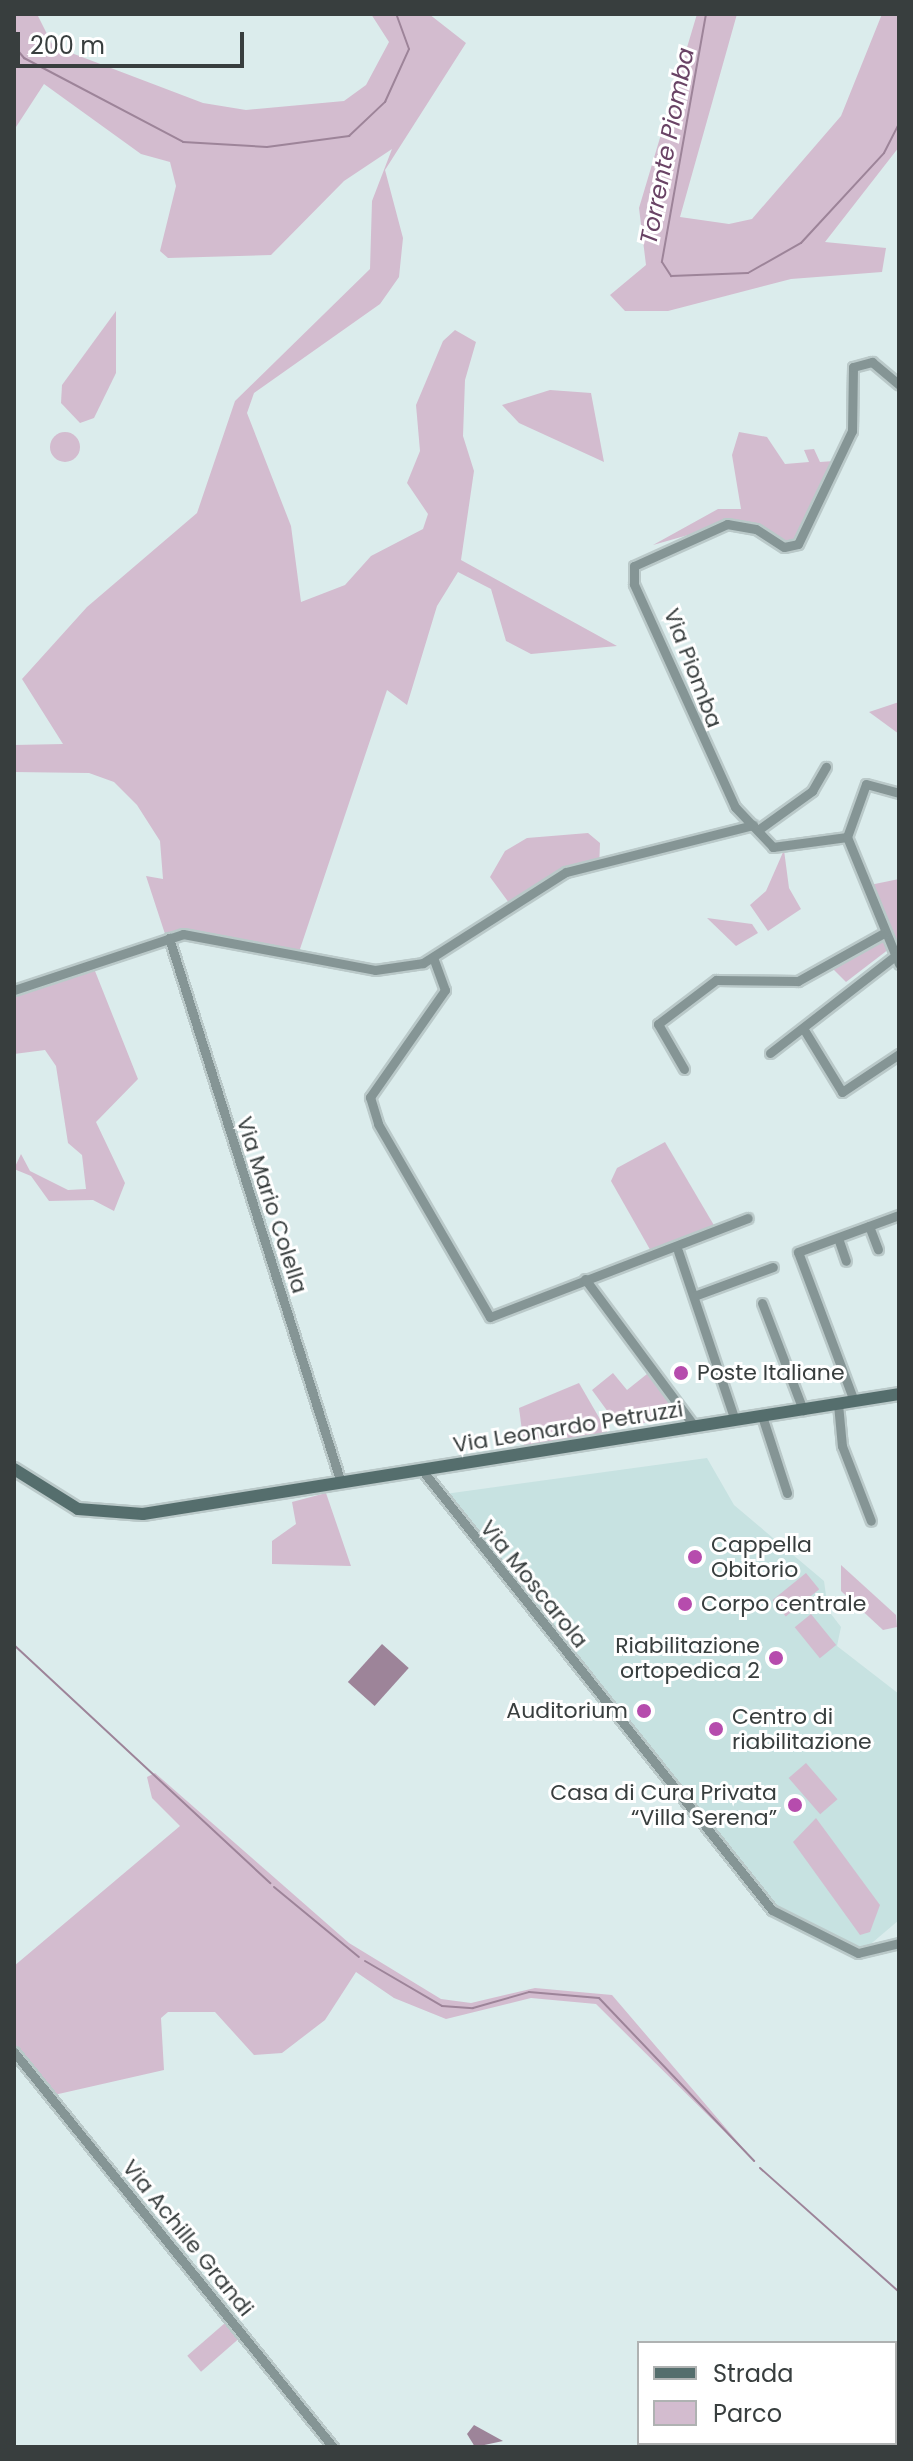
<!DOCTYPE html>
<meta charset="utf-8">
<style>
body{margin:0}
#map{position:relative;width:913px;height:2461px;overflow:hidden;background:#dbecec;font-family:Poppins,sans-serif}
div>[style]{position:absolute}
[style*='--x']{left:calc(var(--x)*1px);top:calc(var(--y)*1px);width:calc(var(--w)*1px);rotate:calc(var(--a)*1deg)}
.built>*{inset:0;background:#c7e2e1}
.green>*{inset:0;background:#d3bccf;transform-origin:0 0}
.round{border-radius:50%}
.water>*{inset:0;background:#9d8499;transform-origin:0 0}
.stream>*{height:2px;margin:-1px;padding:0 1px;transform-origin:1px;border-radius:1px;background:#9d8499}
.roads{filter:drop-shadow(2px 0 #bac9c9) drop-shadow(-2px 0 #bac9c9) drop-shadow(0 2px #bac9c9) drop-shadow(0 -2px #bac9c9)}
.street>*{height:9px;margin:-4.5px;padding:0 4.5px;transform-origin:4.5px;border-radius:4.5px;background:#859595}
.secondary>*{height:12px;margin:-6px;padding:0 6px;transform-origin:6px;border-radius:6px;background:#556e6d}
.dots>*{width:22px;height:22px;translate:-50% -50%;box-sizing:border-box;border:4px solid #fff;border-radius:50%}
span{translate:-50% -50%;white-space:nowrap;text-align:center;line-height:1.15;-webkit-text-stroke:6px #fff;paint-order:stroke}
.street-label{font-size:22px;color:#383e3e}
.poi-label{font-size:22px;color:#383e3e}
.left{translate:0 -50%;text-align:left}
.right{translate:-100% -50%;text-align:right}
.water-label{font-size:24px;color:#694365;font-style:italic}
.frame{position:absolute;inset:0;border:16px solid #383e3e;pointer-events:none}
.legend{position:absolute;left:637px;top:2341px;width:260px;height:104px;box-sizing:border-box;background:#fff;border:2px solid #afb2b2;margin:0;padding:10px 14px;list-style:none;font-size:24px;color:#383e3e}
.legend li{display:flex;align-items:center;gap:16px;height:40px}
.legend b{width:40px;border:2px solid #afb2b2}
.scale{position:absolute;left:16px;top:32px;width:228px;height:36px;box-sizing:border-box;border:4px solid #383e3e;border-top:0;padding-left:10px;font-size:24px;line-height:28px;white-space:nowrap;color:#383e3e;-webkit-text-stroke:6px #fff;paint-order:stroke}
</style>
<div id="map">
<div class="built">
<div style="clip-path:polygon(707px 1458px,734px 1505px,824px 1581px,828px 1610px,841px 1627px,837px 1646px,899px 1694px,899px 1920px,866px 1948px,850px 1948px,777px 1915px,445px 1494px)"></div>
</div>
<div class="green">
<div style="clip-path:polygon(14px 14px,37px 14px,53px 46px,203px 103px,246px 110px,344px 101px,366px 85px,389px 42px,371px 14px,429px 14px,466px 43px,385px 170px,403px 238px,399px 277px,380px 304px,254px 393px,247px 413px,291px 526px,301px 602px,345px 585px,371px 556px,423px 529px,428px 514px,407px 483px,420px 451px,416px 405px,443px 341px,455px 330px,476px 342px,465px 380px,463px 436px,474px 471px,461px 560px,617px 646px,531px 654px,506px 641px,491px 589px,458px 572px,437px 606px,407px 705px,387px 690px,299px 952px,222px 935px,165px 934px,146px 876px,163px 879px,160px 841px,137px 805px,114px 782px,89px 773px,14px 772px,14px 745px,63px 744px,22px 679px,87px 607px,197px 513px,235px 401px,370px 269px,372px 201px,392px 149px,344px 181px,271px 255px,168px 258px,160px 251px,176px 186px,170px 162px,141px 154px,44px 84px,16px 127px)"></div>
<div style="clip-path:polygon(697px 14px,737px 14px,680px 217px,729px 224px,752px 219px,841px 116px,882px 14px,899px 14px,899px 147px,825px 242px,886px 248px,882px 272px,791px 279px,668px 311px,625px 311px,610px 295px,646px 265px,639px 208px)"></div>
<div style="clip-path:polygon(116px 311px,116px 373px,94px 418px,80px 423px,61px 403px,62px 385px)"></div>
<div style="clip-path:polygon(550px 390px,591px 393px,604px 462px,519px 423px,502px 405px)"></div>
<div style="clip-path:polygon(739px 432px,767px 437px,785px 464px,809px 462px,804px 450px,814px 449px,820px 462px,834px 461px,799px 539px,787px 545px,734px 522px,653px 545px,718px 509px,741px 509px,732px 455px)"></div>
<div class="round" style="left:50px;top:432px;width:30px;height:30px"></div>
<div style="clip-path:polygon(899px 702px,899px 734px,869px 712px)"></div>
<div style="clip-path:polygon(588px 833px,600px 843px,599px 869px,567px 876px,512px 907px,490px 877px,505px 851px,527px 838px)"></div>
<div style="clip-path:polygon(784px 850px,789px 888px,801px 909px,768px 931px,750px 905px,766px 891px)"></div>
<div style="clip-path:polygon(899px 879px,899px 953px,865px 886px)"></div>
<div style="clip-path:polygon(707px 918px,752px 924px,758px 933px,736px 946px)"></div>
<div style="clip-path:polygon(882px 940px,889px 949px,846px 982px,829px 965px)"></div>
<div style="clip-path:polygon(93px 966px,138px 1079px,96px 1122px,125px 1183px,114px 1211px,93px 1200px,49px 1201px,31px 1176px,14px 1169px,21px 1154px,30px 1171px,68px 1190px,86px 1189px,82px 1155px,68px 1143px,56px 1066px,45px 1050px,14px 1054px,14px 992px)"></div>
<div style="clip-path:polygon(665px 1142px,715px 1227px,652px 1253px,611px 1181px,617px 1168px)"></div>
<div style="clip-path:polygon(613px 1373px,627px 1390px,647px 1374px,681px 1417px,619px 1427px,592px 1390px)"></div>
<div style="clip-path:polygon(579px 1383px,608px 1433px,524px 1446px,519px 1408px)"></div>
<div style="clip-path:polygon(326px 1493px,351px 1566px,272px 1564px,272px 1541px,296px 1524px,292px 1502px)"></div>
<div style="clip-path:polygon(841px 1565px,896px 1615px,897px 1627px,883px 1630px,841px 1591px)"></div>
<div style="left:806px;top:1573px;width:21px;height:43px;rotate:51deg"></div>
<div style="left:811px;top:1614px;width:40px;height:21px;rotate:51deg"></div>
<div style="left:806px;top:1763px;width:48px;height:23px;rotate:49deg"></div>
<div style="clip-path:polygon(155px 1773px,349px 1943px,441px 1999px,471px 2003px,535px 1988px,612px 1995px,754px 2161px,596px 2004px,531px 1998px,446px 2019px,394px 1998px,356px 1972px,325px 2020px,282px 2053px,254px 2055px,215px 2012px,168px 2012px,161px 2018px,164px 2070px,54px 2095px,14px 2046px,14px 1966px,180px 1826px,152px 1798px,147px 1777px)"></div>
<div style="clip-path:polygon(816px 1818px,880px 1905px,870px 1932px,860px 1935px,793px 1842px)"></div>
<div style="left:225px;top:2323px;width:21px;height:50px;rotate:49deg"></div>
</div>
<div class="water">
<div style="left:382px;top:1644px;width:36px;height:51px;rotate:42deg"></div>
<div style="clip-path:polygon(474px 2425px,503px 2441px,475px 2447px,467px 2434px)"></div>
</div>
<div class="stream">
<div style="--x:706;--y:14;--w:252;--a:100.1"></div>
<div style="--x:662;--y:262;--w:17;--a:57"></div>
<div style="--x:671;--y:276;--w:77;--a:-2.2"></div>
<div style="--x:748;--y:273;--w:61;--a:-29.5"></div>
<div style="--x:801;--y:243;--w:122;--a:-47.3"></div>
<div style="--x:884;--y:153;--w:33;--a:-63"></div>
<div style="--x:14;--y:46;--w:16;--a:50"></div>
<div style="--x:24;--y:58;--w:180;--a:27.8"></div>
<div style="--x:183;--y:142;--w:84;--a:3.4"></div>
<div style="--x:267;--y:147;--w:83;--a:-7.6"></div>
<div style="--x:349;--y:136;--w:50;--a:-43.4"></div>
<div style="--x:385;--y:102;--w:58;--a:-65.6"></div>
<div style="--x:409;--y:49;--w:37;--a:-110"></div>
<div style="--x:14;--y:1645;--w:350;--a:42.9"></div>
<div style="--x:274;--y:1887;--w:110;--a:39.5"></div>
<div style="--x:365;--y:1961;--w:89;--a:30.3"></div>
<div style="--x:442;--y:2006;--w:31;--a:4"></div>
<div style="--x:473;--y:2008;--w:58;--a:-15.9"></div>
<div style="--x:529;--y:1992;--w:70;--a:4.9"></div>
<div style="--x:599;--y:1998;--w:225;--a:46.4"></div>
<div style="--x:760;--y:2168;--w:186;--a:41.7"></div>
</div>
<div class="roads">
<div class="street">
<div style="--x:758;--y:830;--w:67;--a:-35.8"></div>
<div style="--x:812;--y:791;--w:28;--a:-60"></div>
<div style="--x:847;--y:837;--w:75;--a:172.3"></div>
<div style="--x:773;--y:847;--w:55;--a:-133.5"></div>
<div style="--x:735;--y:807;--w:245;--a:-114.4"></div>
<div style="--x:634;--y:584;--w:18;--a:-90"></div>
<div style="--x:634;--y:566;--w:102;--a:-24.3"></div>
<div style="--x:727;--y:524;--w:29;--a:10"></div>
<div style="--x:756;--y:529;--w:33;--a:33"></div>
<div style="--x:784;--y:547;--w:14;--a:-12"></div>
<div style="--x:798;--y:544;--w:125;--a:-64.5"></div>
<div style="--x:852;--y:431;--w:64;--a:-89.1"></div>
<div style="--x:853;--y:367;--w:20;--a:-15"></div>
<div style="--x:872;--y:362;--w:35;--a:40"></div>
<div style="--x:847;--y:837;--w:137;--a:67.7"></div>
<div style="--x:847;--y:837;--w:56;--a:-70.3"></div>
<div style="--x:866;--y:784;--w:34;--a:15"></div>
<div style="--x:169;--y:938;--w:571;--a:72.48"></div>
<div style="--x:434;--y:960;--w:32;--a:70"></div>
<div style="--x:445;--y:990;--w:131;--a:125"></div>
<div style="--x:370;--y:1097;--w:28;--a:73"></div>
<div style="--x:378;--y:1124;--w:223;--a:59.9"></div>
<div style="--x:490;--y:1317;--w:276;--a:-21"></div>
<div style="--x:14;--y:990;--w:178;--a:-18.3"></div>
<div style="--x:183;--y:934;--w:195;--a:10.6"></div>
<div style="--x:375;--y:970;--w:49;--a:-8.3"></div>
<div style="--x:423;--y:963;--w:169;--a:-32.5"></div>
<div style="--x:566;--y:872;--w:193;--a:-14.1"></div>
<div style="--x:803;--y:1028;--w:75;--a:58.6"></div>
<div style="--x:842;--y:1092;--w:69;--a:-33.7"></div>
<div style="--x:770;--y:1053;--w:158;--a:-37.8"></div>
<div style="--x:684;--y:1069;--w:52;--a:-120"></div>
<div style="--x:658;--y:1024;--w:73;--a:-37.2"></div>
<div style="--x:716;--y:980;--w:82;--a:0.7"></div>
<div style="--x:798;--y:981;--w:98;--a:-29.2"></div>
<div style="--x:869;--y:1226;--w:25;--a:69"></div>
<div style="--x:838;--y:1238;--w:24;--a:71"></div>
<div style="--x:678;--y:1251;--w:178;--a:71.4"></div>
<div style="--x:585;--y:1279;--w:184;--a:53.4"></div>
<div style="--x:694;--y:1296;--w:84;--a:-20.2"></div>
<div style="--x:762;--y:1303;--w:115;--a:69"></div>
<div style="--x:854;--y:1401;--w:159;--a:-110.6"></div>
<div style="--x:798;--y:1252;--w:108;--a:-20.1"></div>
<div style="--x:838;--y:1404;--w:42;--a:84.6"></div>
<div style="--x:842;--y:1446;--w:80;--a:68.9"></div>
<div style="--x:762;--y:1416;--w:81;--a:72"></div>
<div style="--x:422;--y:1470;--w:562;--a:51.5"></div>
<div style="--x:772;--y:1910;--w:96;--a:26.6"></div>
<div style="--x:858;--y:1953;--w:42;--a:-13.7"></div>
<div style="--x:14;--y:2052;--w:508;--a:51.08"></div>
</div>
<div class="secondary">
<div style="--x:14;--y:1469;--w:75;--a:32"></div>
<div style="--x:78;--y:1509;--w:65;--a:4.4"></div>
<div style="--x:143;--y:1514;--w:765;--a:-9.02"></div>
</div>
</div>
<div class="dots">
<div style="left:681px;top:1373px;background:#b64cad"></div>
<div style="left:695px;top:1557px;background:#b64cad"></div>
<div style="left:685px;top:1604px;background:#b64cad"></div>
<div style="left:776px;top:1658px;background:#b64cad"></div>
<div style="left:644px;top:1711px;background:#b64cad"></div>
<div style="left:716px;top:1729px;background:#b64cad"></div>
<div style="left:795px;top:1805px;background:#b64cad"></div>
</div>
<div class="street-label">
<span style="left:693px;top:668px;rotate:69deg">Via Piomba</span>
<span style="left:272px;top:1205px;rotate:72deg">Via Mario Colella</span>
<span style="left:568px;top:1427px;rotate:-9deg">Via Leonardo Petruzzi</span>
<span style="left:534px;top:1584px;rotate:51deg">Via Moscarola</span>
<span style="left:188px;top:2238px;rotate:51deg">Via Achille Grandi</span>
</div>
<div class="poi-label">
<span class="left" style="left:697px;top:1373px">Poste Italiane</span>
<span class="left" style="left:711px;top:1557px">Cappella<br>Obitorio</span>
<span class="left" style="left:701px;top:1604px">Corpo centrale</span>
<span class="right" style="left:760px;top:1658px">Riabilitazione<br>ortopedica 2</span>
<span class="right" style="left:628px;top:1711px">Auditorium</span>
<span class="left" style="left:732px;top:1729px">Centro di<br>riabilitazione</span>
<span class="right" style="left:777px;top:1805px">Casa di Cura Privata<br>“Villa Serena”</span>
</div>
<div class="water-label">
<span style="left:667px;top:146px;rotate:-79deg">Torrente Piomba</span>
</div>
<div class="frame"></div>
<ul class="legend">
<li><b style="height:10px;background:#556e6d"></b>Strada</li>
<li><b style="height:22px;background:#d3bccf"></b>Parco</li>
</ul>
<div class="scale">200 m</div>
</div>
